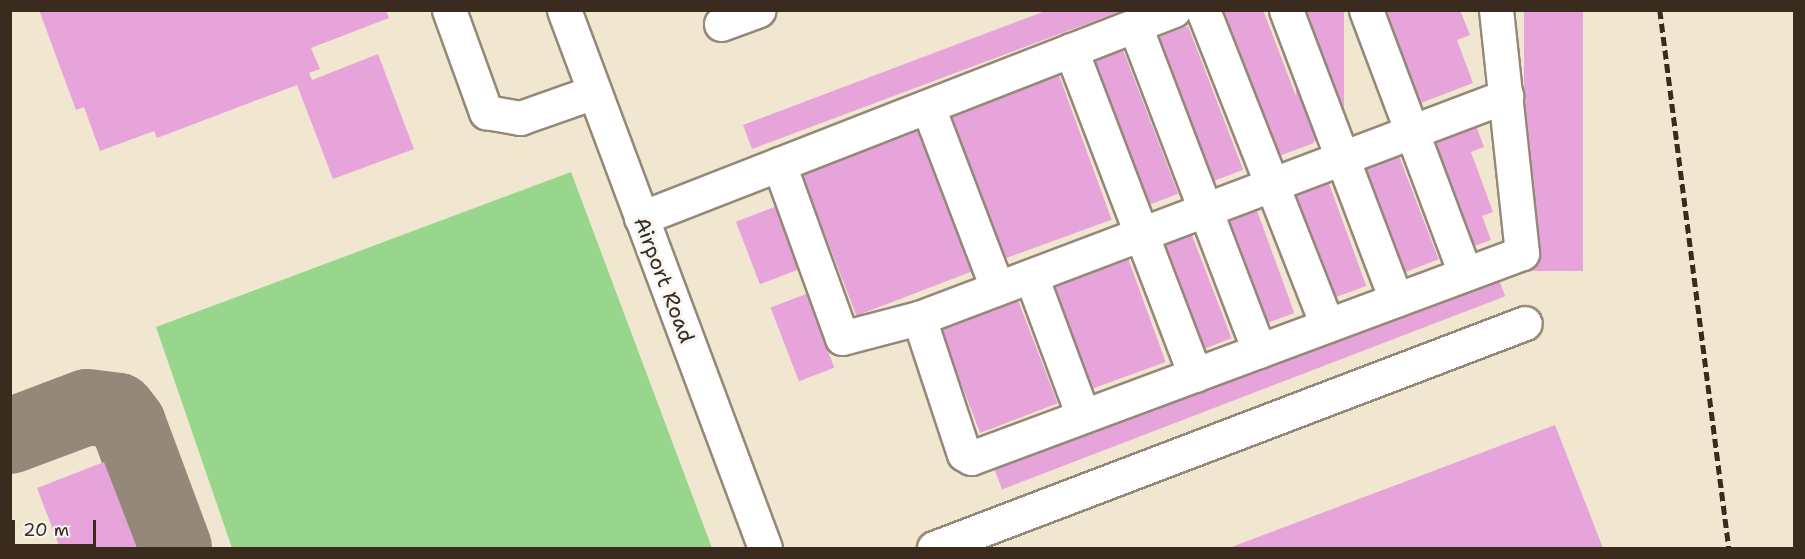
<!DOCTYPE html>
<style>
body{margin:0}
#map{position:relative;width:1805px;height:559px;overflow:hidden;background:#f1e7d1;font-family:"Shantell Sans",sans-serif}
div>[style]{position:absolute}
[style*='--x']{left:calc(var(--x)*1px);top:calc(var(--y)*1px);width:calc(var(--w)*1px);rotate:calc(var(--a)*1deg)}
.green>*{inset:0;background:#97d68c}
.taxiway>*{height:76px;margin:-38px;padding:0 38px;transform-origin:38px;border-radius:38px;background:#968878}
.building>*{inset:0;background:#e7a4db;transform-origin:0 0}
.roads{filter:drop-shadow(2px 0 #968878) drop-shadow(-2px 0 #968878) drop-shadow(0 2px #968878) drop-shadow(0 -2px #968878)}
.minor>*{height:33px;margin:-16.5px;padding:0 16.5px;transform-origin:16.5px;border-radius:16.5px;background:#fff}
.rail>*{height:4.5px;margin-top:-2.25px;transform-origin:0;background:repeating-linear-gradient(90deg,#3b2a1e 0 9px,transparent 0 13.5px)}
span{translate:-50% -50%;white-space:nowrap;text-align:center;line-height:1.15;-webkit-text-stroke:6px #f6f6f2;paint-order:stroke}
.street-label{font-size:21px;color:#3b2a1e}
.frame{position:absolute;inset:0;border:12px solid #3b2a1e;pointer-events:none}
.scale{position:absolute;left:12px;top:520px;width:84px;height:27px;box-sizing:border-box;border:3px solid #3b2a1e;border-top:0;padding-left:8px;font-size:18px;line-height:21px;white-space:nowrap;color:#3b2a1e;-webkit-text-stroke:4px #f6f6f2;paint-order:stroke}
</style>
<div id="map">
<div class="green">
<div style="clip-path:polygon(571px 172px,712px 548px,232px 548px,156px 327px)"></div>
</div>
<div class="taxiway">
<div style="--x:10;--y:436;--w:82;--a:-20.6"></div>
<div style="--x:87;--y:407;--w:31;--a:7"></div>
<div style="--x:118;--y:411;--w:16;--a:52"></div>
<div style="--x:128;--y:424;--w:132;--a:69.6"></div>
</div>
<div class="building">
<div style="clip-path:polygon(39px 10px,386px 10px,389px 18px,311px 48px,320px 69px,309px 73px,312px 80px,378px 54px,414px 149px,333px 179px,297px 85px,157px 138px,154px 131px,100px 151px,84px 107px,76px 110px)"></div>
<div style="clip-path:polygon(1048px 10px,1121px 11px,752px 149px,743px 125px)"></div>
<div style="clip-path:polygon(1231px 10px,1263px 10px,1314px 143px,1271px 159px,1216px 16px)"></div>
<div style="left:1296px;top:10px;width:48px;height:131px"></div>
<div style="clip-path:polygon(1376px 10px,1460px 10px,1470px 35px,1457px 40px,1473px 83px,1413px 106px)"></div>
<div style="left:1524px;top:10px;width:59px;height:261px"></div>
<div style="left:1188px;top:26px;width:154px;height:40px;rotate:69deg"></div>
<div style="left:1123px;top:50px;width:154px;height:40px;rotate:69deg"></div>
<div style="left:1059px;top:75px;width:154px;height:123px;rotate:70deg"></div>
<div style="clip-path:polygon(1475px 123px,1484px 147px,1471px 152px,1493px 212px,1482px 216px,1491px 240px,1466px 249px,1426px 141px)"></div>
<div style="left:916px;top:128px;width:154px;height:123px;rotate:69deg"></div>
<div style="left:1397px;top:151px;width:116px;height:45px;rotate:69deg"></div>
<div style="left:1327px;top:178px;width:115px;height:46px;rotate:70deg"></div>
<div style="left:1255px;top:205px;width:115px;height:39px;rotate:70deg"></div>
<div style="left:777px;top:206px;width:67px;height:44px;rotate:69deg"></div>
<div style="left:1190px;top:230px;width:116px;height:38px;rotate:69deg"></div>
<div style="left:1126px;top:253px;width:116px;height:85px;rotate:70deg"></div>
<div style="left:1496px;top:272px;width:26px;height:539px;rotate:69deg"></div>
<div style="left:806px;top:294px;width:79px;height:38px;rotate:69deg"></div>
<div style="left:1016px;top:295px;width:116px;height:83px;rotate:69deg"></div>
<div style="clip-path:polygon(1555px 425px,1603px 548px,1229px 548px)"></div>
<div style="clip-path:polygon(104px 462px,137px 548px,60px 548px,37px 488px)"></div>
</div>
<div class="roads">
<div class="minor">
<div style="--x:449;--y:10;--w:109;--a:70.1"></div>
<div style="--x:486;--y:112;--w:35;--a:10"></div>
<div style="--x:520;--y:118;--w:78;--a:-19.4"></div>
<div style="--x:564;--y:10;--w:574;--a:69.51"></div>
<div style="--x:1203;--y:10;--w:339;--a:68.5"></div>
<div style="--x:1286;--y:10;--w:310;--a:69.2"></div>
<div style="--x:1366;--y:10;--w:282;--a:69.4"></div>
<div style="--x:721;--y:24;--w:40;--a:-20.2"></div>
<div style="--x:1135;--y:26;--w:348;--a:69.1"></div>
<div style="--x:1071;--y:50;--w:348;--a:69.1"></div>
<div style="--x:928;--y:107;--w:194;--a:69.1"></div>
<div style="--x:779;--y:164;--w:185;--a:70.1"></div>
<div style="--x:842;--y:338;--w:80;--a:-14.6"></div>
<div style="--x:919;--y:318;--w:143;--a:71.7"></div>
<div style="--x:964;--y:454;--w:8;--a:30"></div>
<div style="--x:971;--y:458;--w:588;--a:-20.41"></div>
<div style="--x:1522;--y:253;--w:244;--a:-96.1"></div>
<div style="--x:641;--y:218;--w:572;--a:-21.32"></div>
<div style="--x:1031;--y:276;--w:149;--a:69.6"></div>
<div style="--x:919;--y:318;--w:628;--a:-20.72"></div>
<div style="--x:934;--y:548;--w:632;--a:-20.84"></div>
</div>
</div>
<div class="rail">
<div style="--x:1660;--y:10;--w:542;--a:82.69"></div>
</div>
<div class="street-label">
<span style="left:664px;top:280px;rotate:69deg">Airport Road</span>
</div>
<div class="frame"></div>
<div class="scale">20 m</div>
</div>
